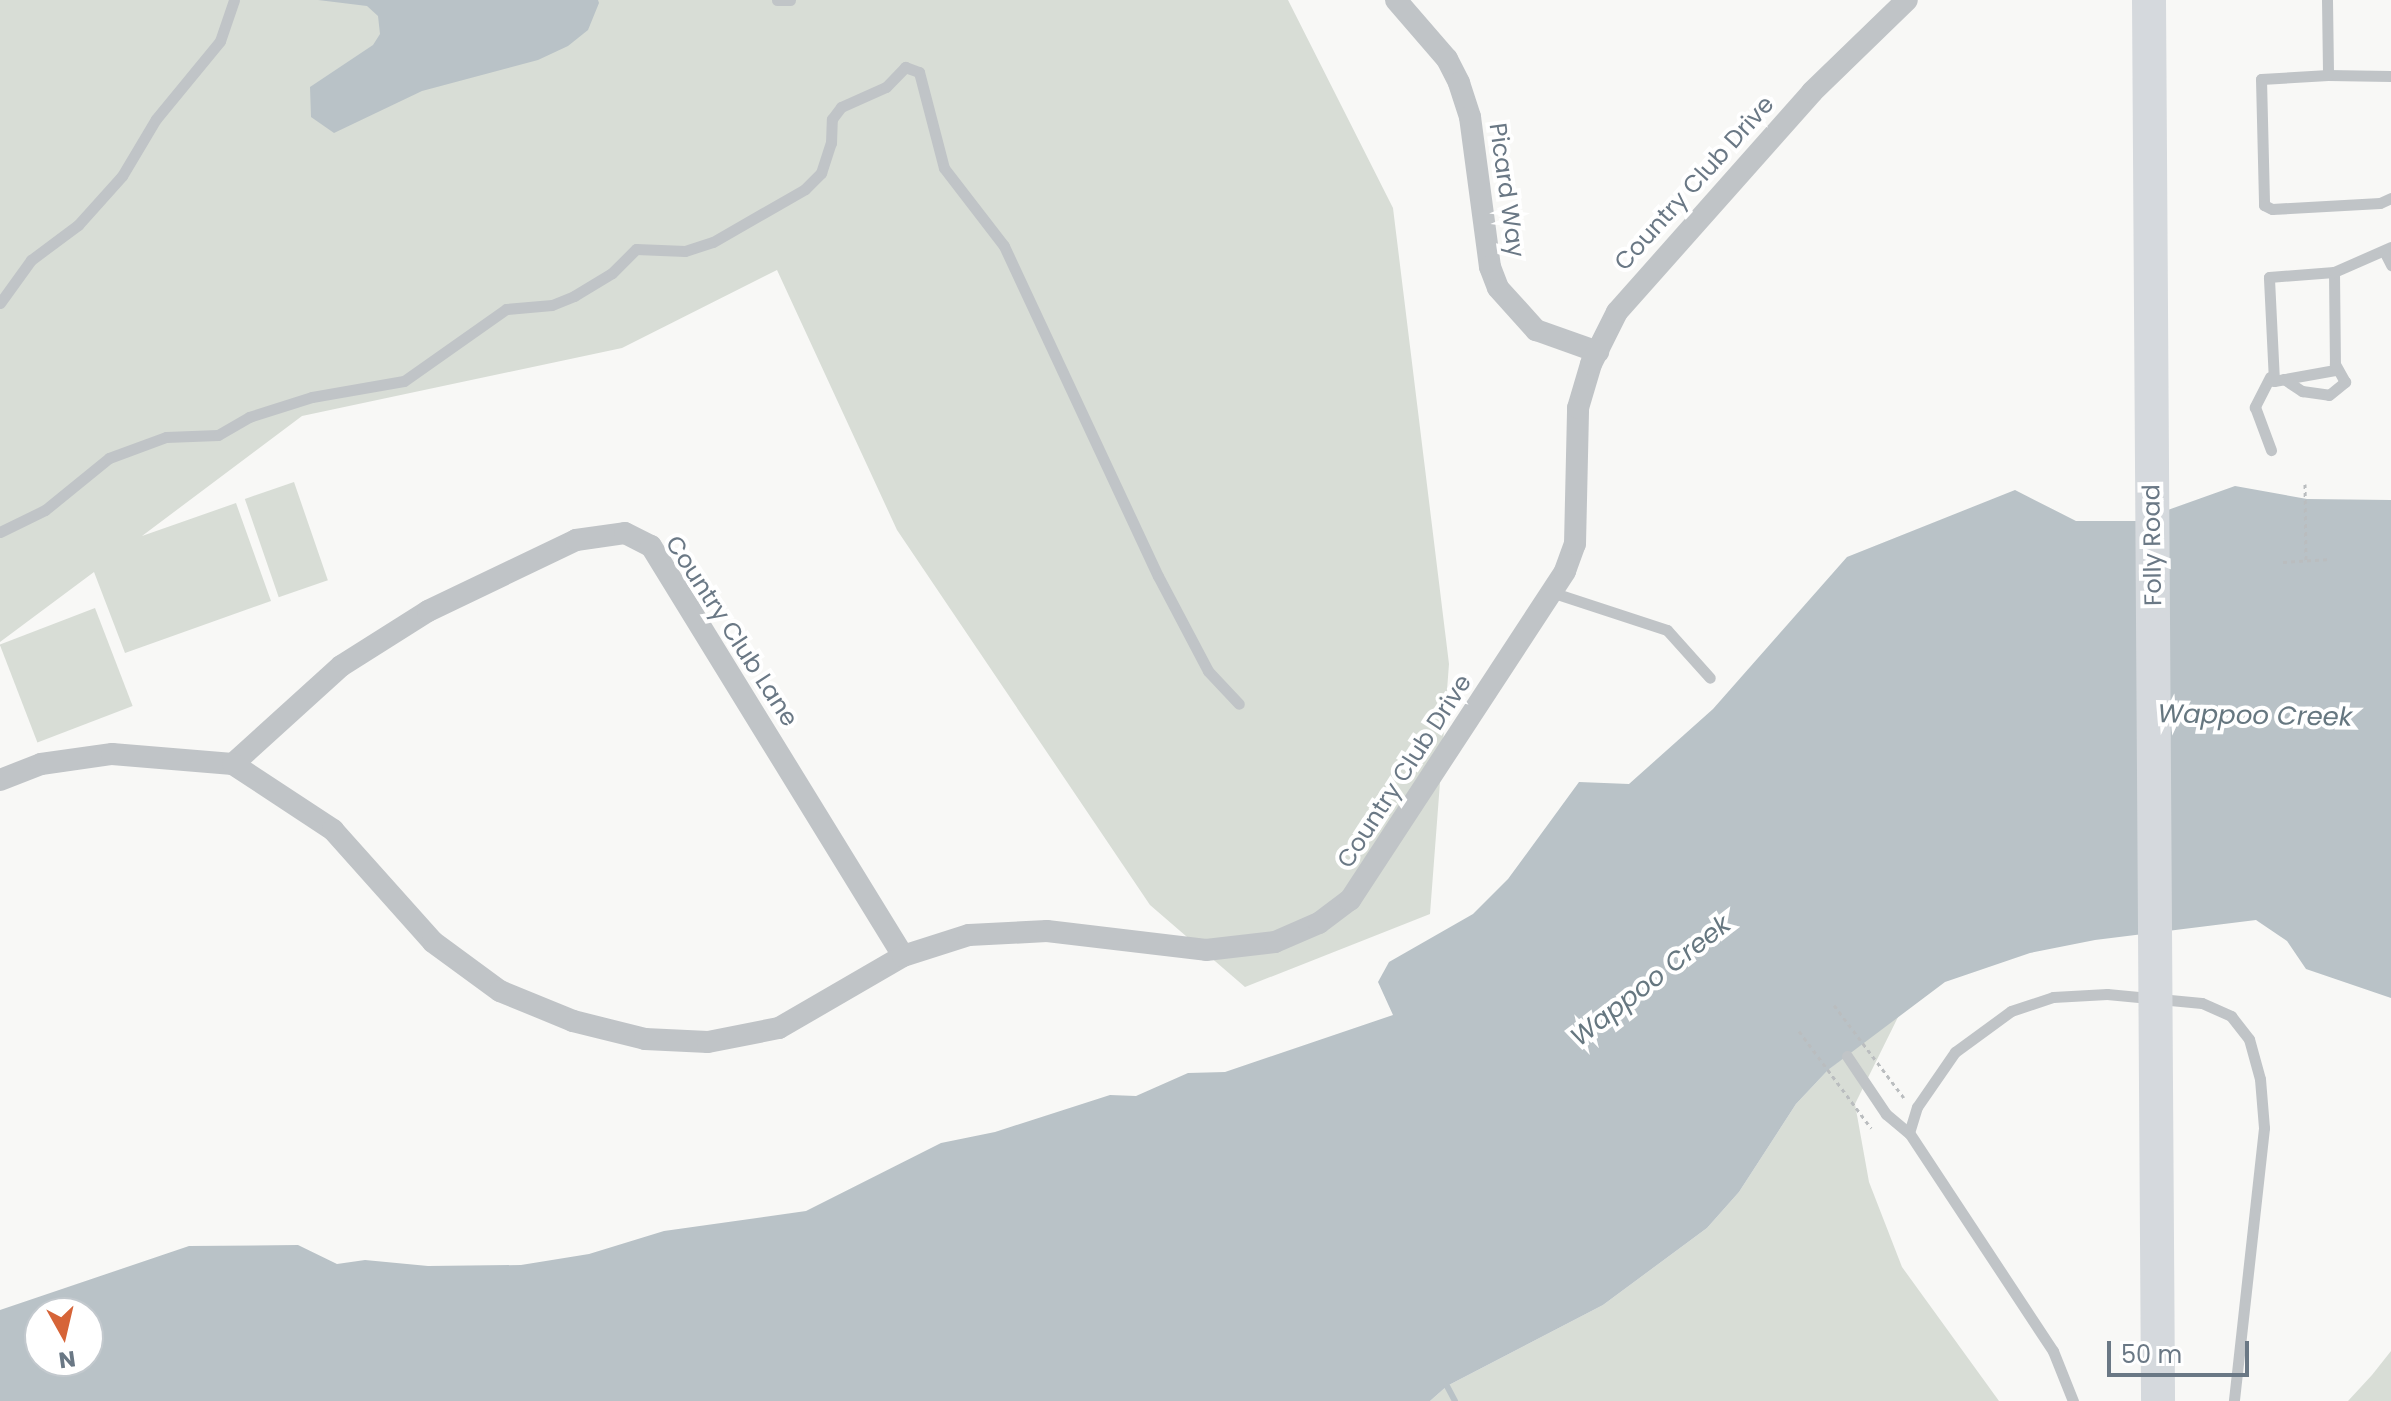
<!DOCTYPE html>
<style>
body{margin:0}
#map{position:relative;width:2391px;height:1401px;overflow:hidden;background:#f8f8f6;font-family:Poppins,sans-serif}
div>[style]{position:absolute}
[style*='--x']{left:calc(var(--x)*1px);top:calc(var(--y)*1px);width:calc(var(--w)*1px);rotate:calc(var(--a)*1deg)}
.green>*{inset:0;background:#d8ddd6;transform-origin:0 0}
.water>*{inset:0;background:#b9c2c7}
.stream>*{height:6px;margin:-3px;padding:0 3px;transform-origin:3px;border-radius:3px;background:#b9c2c7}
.path>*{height:3px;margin-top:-1.5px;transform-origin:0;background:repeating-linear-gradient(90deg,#babdbf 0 4px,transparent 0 8px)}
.service>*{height:11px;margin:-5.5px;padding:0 5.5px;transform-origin:5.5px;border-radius:5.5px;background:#c0c4c7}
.minor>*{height:22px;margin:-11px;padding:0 11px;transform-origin:11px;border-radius:11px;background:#c0c4c7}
.primary>*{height:34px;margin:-17px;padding:0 17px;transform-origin:17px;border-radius:17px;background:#d5d9dd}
span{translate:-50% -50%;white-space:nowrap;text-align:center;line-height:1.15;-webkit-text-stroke:8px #fff;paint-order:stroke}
.street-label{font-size:24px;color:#6a7885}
.water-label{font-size:26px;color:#667780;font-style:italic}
.north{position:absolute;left:24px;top:1297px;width:80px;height:80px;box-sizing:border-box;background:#fff;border:2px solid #c3c9ce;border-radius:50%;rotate:172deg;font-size:22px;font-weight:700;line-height:32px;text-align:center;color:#6a7885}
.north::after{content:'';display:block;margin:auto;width:28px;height:36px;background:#d66438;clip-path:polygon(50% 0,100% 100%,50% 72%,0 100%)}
.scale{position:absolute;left:2107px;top:1341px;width:142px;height:36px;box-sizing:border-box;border:4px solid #6a7885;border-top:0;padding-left:10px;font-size:24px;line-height:28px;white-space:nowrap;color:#6a7885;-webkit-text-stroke:6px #fff;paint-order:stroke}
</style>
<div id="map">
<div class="green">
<div style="clip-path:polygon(0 0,1288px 0,1393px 208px,1449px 664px,1430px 914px,1245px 987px,1150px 905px,897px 530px,777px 270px,622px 348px,302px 416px,142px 536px,236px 503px,271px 601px,125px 653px,94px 572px,0 642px)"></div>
<div style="left:294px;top:482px;width:104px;height:52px;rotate:71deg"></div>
<div style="left:95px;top:608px;width:105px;height:102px;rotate:69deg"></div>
<div style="clip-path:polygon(1901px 1011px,1855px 1104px,1869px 1182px,1902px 1267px,1999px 1401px,1430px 1401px,1447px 1386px,1603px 1305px,1707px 1228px,1739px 1192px,1796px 1104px,1828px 1070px)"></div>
<div style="clip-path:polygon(2391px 1351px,2391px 1401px,2348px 1401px,2372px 1375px)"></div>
</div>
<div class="water">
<div style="clip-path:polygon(318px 0,598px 0,599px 3px,588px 30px,568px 46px,538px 60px,422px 91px,334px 133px,311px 117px,310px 87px,373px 45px,380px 34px,378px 16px,367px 6px)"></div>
<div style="clip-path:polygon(evenodd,2235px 486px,2307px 499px,2391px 500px,2391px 998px,2306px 969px,2287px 941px,2256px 920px,2095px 940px,2030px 953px,1945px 982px,1828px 1070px,1796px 1104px,1739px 1192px,1707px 1228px,1603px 1305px,1447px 1386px,1430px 1401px,0 1401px,0 1310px,189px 1246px,298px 1245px,337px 1264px,365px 1260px,428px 1266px,521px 1265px,589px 1254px,664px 1231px,806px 1211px,941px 1143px,995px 1132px,1110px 1095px,1136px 1096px,1188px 1073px,1225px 1072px,1393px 1015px,1378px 982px,1389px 962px,1473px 914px,1508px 879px,1579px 782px,1629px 784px,1713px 709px,1847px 557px,2015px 490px,2076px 521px,2137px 521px,2235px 486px,40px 1313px,88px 1313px,88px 1361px,40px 1361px,40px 1313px)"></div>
</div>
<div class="stream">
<div style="--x:1447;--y:1386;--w:17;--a:62"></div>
</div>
<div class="path">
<div style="--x:2305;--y:484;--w:77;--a:89.3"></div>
<div style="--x:2283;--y:562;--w:48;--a:-3.6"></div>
<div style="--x:1834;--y:1005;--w:116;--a:53"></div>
<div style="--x:1799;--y:1031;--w:121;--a:53.4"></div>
</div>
<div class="service">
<div style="--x:777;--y:0;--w:13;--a:0"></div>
<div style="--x:2327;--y:0;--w:75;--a:89.2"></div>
<div style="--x:2328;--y:75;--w:63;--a:0.9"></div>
<div style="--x:2328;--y:75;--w:67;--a:176.6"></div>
<div style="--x:2261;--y:79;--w:126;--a:88.6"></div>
<div style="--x:2264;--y:205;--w:9;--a:27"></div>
<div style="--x:2272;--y:209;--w:108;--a:-3.2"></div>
<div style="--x:2380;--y:203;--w:12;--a:-24"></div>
<div style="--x:2384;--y:251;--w:16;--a:63"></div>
<div style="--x:2334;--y:272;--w:98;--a:89.4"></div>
<div style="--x:2335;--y:370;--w:62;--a:169.8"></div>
<div style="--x:2274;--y:381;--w:104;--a:-92.8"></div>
<div style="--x:2269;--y:277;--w:65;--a:-4.4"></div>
<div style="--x:2334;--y:272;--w:62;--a:-23.7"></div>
<div style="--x:0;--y:303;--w:53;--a:-54.2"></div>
<div style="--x:31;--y:260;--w:59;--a:-36.7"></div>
<div style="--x:78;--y:225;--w:66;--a:-48.1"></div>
<div style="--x:122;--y:176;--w:66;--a:-59.2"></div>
<div style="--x:156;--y:119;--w:101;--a:-50.6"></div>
<div style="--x:220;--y:41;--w:43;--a:-71.1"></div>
<div style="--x:2270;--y:377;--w:34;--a:117"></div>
<div style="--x:2255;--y:407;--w:46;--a:69.6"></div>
<div style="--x:2284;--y:379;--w:22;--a:34"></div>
<div style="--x:2302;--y:391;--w:27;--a:8"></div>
<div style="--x:2329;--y:395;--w:21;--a:-39"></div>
<div style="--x:2345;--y:382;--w:21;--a:-119"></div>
<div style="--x:0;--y:532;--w:50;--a:-26.1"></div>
<div style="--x:45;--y:510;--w:82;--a:-39.1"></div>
<div style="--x:109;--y:458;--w:61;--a:-20.2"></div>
<div style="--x:166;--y:437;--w:52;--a:-2.2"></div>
<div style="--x:218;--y:435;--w:36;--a:-30"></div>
<div style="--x:249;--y:417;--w:66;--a:-17.6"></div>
<div style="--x:312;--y:397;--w:93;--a:-9.9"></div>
<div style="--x:404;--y:381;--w:125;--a:-35.2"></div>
<div style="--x:506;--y:309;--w:46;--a:-5"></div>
<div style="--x:552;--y:305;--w:24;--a:-22"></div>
<div style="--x:574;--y:296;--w:44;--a:-31.2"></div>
<div style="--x:612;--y:273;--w:34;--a:-45"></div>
<div style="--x:636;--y:249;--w:49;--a:2.3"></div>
<div style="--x:685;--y:251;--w:29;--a:-18"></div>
<div style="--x:713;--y:242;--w:106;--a:-29.9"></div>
<div style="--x:805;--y:189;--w:23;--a:-45"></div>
<div style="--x:821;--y:173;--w:32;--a:-72"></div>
<div style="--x:831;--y:143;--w:24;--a:-88"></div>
<div style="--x:832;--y:119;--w:15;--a:-53"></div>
<div style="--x:841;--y:107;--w:49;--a:-24"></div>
<div style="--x:886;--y:87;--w:28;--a:-46"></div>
<div style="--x:905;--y:67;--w:15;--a:20"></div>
<div style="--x:919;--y:72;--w:99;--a:75.4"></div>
<div style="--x:944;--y:168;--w:98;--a:52.4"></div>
<div style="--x:1004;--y:246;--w:364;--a:65"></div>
<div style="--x:1158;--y:576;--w:107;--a:62.2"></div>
<div style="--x:1208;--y:671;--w:45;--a:46.8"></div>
<div style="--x:1551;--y:592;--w:122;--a:18.1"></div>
<div style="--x:1667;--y:630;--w:64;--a:48.1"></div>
<div style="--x:1847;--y:1056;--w:70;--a:56.1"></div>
<div style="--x:1886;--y:1114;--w:30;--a:40"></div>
<div style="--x:2073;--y:1401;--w:54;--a:-111.8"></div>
<div style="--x:2053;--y:1351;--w:261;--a:-123.4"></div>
<div style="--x:1909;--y:1133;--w:27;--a:-73"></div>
<div style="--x:1917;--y:1107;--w:67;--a:-55.4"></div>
<div style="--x:1955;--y:1052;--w:69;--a:-36.2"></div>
<div style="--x:2011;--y:1011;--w:44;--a:-18.4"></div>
<div style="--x:2053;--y:997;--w:54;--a:-3.2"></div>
<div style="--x:2107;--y:994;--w:95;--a:5.4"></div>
<div style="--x:2202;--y:1003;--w:32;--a:24"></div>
<div style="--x:2231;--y:1016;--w:29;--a:52"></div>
<div style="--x:2249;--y:1039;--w:41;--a:74.6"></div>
<div style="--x:2260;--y:1079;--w:49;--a:85.3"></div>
<div style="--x:2264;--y:1128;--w:275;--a:96.3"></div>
</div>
<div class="minor">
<div style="--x:1396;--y:0;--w:78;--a:49.2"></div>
<div style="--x:1447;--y:59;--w:27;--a:63"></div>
<div style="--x:1459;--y:83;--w:36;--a:72"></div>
<div style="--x:1470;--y:117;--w:151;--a:82.4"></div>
<div style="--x:1490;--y:267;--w:22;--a:69"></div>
<div style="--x:1498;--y:288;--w:57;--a:47.9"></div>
<div style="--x:1536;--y:330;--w:66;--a:19.5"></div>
<div style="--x:233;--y:764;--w:146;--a:-42.2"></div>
<div style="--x:341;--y:666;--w:103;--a:-32.3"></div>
<div style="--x:428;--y:611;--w:164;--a:-25.6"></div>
<div style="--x:576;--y:540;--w:49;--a:-8.1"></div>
<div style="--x:625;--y:533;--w:29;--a:27"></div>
<div style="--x:651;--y:546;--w:481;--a:58.4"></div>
<div style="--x:0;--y:780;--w:44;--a:-21.3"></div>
<div style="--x:41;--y:764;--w:72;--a:-8"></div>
<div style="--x:112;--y:754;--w:121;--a:4.7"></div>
<div style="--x:233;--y:764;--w:120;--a:33.4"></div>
<div style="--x:333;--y:830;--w:150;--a:48.2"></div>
<div style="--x:433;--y:942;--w:83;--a:36.2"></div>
<div style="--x:500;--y:991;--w:79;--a:22.3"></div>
<div style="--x:573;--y:1021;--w:74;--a:14"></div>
<div style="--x:645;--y:1039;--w:63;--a:2.7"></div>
<div style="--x:708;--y:1042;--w:72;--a:-11.2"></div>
<div style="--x:779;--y:1028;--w:143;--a:-30.1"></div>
<div style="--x:903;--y:956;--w:69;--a:-17.7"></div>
<div style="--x:969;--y:935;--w:78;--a:-2.9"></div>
<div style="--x:1047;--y:931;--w:160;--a:6.8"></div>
<div style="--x:1206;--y:950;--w:69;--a:-6.6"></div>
<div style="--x:1275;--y:942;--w:48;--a:-23.4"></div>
<div style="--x:1319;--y:923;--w:39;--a:-37"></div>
<div style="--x:1350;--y:900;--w:393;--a:-56.8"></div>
<div style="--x:1565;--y:571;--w:29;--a:-70"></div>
<div style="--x:1575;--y:544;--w:136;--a:-88.7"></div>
<div style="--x:1578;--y:408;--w:46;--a:-73.5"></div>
<div style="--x:1591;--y:364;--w:58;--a:-63.4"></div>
<div style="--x:1617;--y:312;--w:294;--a:-48.4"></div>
<div style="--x:1812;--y:92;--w:132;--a:-44.1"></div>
</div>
<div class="primary">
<div style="--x:2149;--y:0;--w:1401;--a:89.63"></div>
</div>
<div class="street-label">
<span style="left:1694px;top:183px;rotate:-48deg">Country Club Drive</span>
<span style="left:1507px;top:190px;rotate:82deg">Picard Way</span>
<span style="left:2152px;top:545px;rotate:-91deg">Folly Road</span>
<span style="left:732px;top:631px;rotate:57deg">Country Club Lane</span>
<span style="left:1404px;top:771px;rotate:-57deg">Country Club Drive</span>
</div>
<div class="water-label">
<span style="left:2255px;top:716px;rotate:1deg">Wappoo Creek</span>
<span style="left:1651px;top:981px;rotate:-38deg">Wappoo Creek</span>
</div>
<div class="north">N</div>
<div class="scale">50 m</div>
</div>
